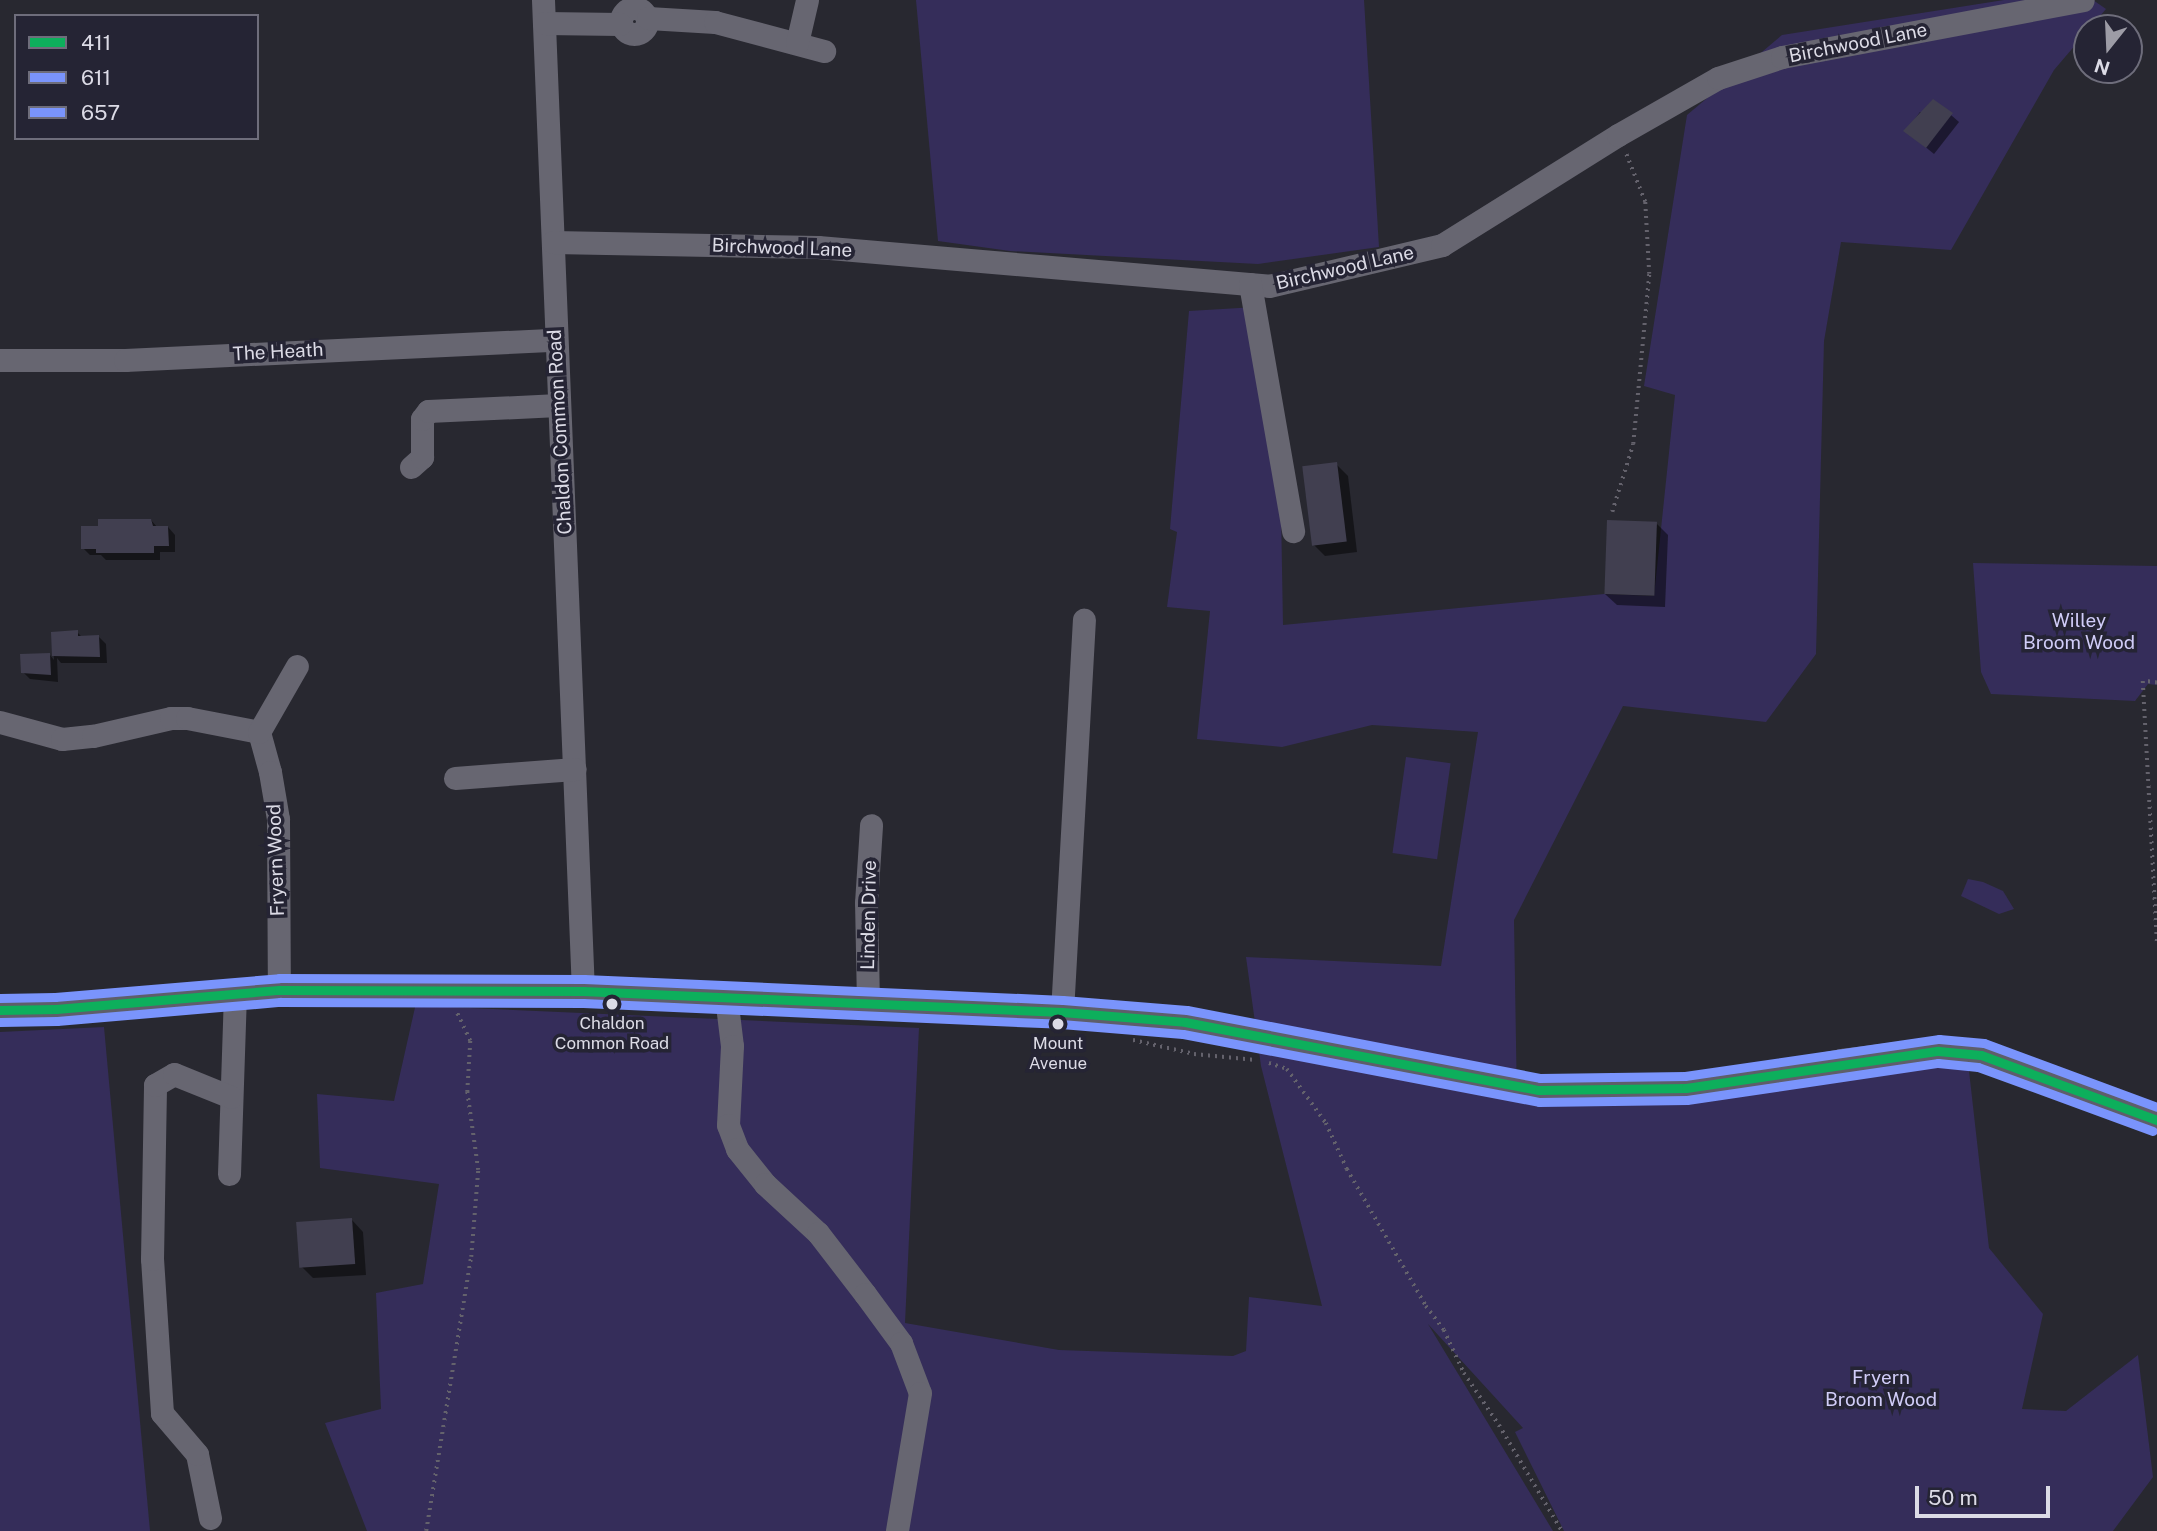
<!DOCTYPE html>
<style>
body{margin:0}
#map{position:relative;width:2157px;height:1531px;overflow:hidden;background:#282830;font-family:"Public Sans",sans-serif}
div>[style]{position:absolute}
[style*='--x']{left:calc(var(--x)*1px);top:calc(var(--y)*1px);width:calc(var(--w)*1px);rotate:calc(var(--a)*1deg)}
.green>*{inset:0;background:#352d5a;transform-origin:0 0}
.shadow>*{inset:0;background:#0007}
.building>*{inset:0;background:#413f50;transform-origin:0 0}
.path>*{height:3.5px;margin-top:-1.75px;transform-origin:0;background:repeating-linear-gradient(90deg,#64626c 0 2px,transparent 0 7px)}
.minor>*{height:23px;margin:-11.5px;padding:0 11.5px;transform-origin:11.5px;border-radius:11.5px;background:#676671}
.minor>.ring{margin:-11.5px;padding:0;box-sizing:content-box;background:none;border:23px solid #676671;border-radius:50%}
.major>*{height:28px;margin:-14px;padding:0 14px;transform-origin:14px;border-radius:14px;background:#5e5e6a}
.bus-1>*{height:9px;margin:-4.5px;padding:0 4.5px;transform-origin:4.5px;border-radius:4.5px;background:#0daf5c}
.bus-2>*{height:9px;margin:-4.5px;padding:0 4.5px;transform-origin:4.5px;border-radius:4.5px;background:#7a94fc}
.bus-3>*{height:9px;margin:-4.5px;padding:0 4.5px;transform-origin:4.5px;border-radius:4.5px;background:#7a94fc}
.dots>*{width:19px;height:19px;translate:-50% -50%;box-sizing:border-box;border:4px solid #252434;border-radius:50%}
span{translate:-50% -50%;white-space:nowrap;text-align:center;line-height:1.15;-webkit-text-stroke:7px #252434;paint-order:stroke}
.bus-label{font-size:17px;color:#dcdbe6}
.street-label{font-size:19px;color:#dcdbe6}
.park-label{font-size:19px;color:#d1cdf8}
.legend{position:absolute;left:14px;top:14px;width:245px;height:126px;box-sizing:border-box;background:#252434;border:2px solid #6e6d7b;margin:0;padding:9px 12px;list-style:none;font-size:21px;color:#dcdbe6}
.legend li{display:flex;align-items:center;gap:14px;height:35px}
.legend b{width:35px;border:2px solid #6e6d7b}
.north{position:absolute;left:2073px;top:14px;width:70px;height:70px;box-sizing:border-box;background:#252434;border:2px solid #6e6d7b;border-radius:50%;rotate:198deg;font-size:19px;font-weight:700;line-height:28px;text-align:center;color:#dcdbe6}
.north::after{content:'';display:block;margin:auto;width:24px;height:32px;background:#9d9ca6;clip-path:polygon(50% 0,100% 100%,50% 72%,0 100%)}
.scale{position:absolute;left:1915px;top:1486px;width:135px;height:32px;box-sizing:border-box;border:4px solid #dcdbe6;border-top:0;padding-left:9px;font-size:21px;line-height:24px;white-space:nowrap;color:#dcdbe6;-webkit-text-stroke:5px #252434;paint-order:stroke}
</style>
<div id="map">
<div class="green">
<div style="clip-path:polygon(916px 0,1364px 0,1379px 247px,1258px 264px,1010px 251px,938px 241px)"></div>
<div style="clip-path:polygon(2004px 0,2093px 0,2106px 9px,2054px 70px,1951px 250px,1841px 242px,1824px 341px,1816px 654px,1766px 722px,1623px 706px,1514px 920px,1517px 1103px,1968px 1062px,1989px 1248px,2043px 1314px,2022px 1409px,2066px 1411px,2138px 1355px,2153px 1477px,2113px 1531px,1564px 1531px,1515px 1432px,1523px 1428px,1428px 1324px,1553px 1531px,367px 1531px,325px 1423px,381px 1409px,376px 1293px,423px 1284px,439px 1184px,320px 1168px,317px 1094px,394px 1101px,416px 1003px,447px 1007px,919px 1028px,905px 1323px,1059px 1350px,1233px 1356px,1246px 1351px,1249px 1297px,1322px 1306px,1261px 1066px,1246px 957px,1441px 966px,1478px 732px,1372px 725px,1282px 747px,1197px 739px,1210px 611px,1167px 607px,1177px 532px,1170px 529px,1189px 311px,1256px 307px,1280px 453px,1283px 625px,1604px 594px,1654px 596px,1675px 395px,1644px 386px,1687px 115px,1782px 35px)"></div>
<div style="clip-path:polygon(1973px 563px,2157px 566px,2157px 685px,2148px 684px,2135px 701px,1991px 694px,1981px 672px)"></div>
<div style="left:1406px;top:757px;width:45px;height:97px;rotate:8deg"></div>
<div style="clip-path:polygon(1968px 879px,1983px 882px,2003px 891px,2014px 909px,1999px 914px,1961px 896px)"></div>
<div style="clip-path:polygon(104px 1027px,150px 1531px,0 1531px,0 1032px)"></div>
</div>
<div class="shadow">
<div style="clip-path:polygon(1920px 112px,1951px 115px,1959px 122px,1934px 154px,1906px 131px)"></div>
<div style="clip-path:polygon(1336px 464px,1348px 476px,1357px 552px,1325px 556px,1313px 544px)"></div>
<div style="clip-path:polygon(151px 520px,157px 527px,168px 527px,175px 535px,175px 552px,160px 552px,160px 560px,106px 560px,101px 555px,90px 555px,83px 548px,100px 527px)"></div>
<div style="clip-path:polygon(1657px 524px,1668px 535px,1665px 607px,1617px 605px,1605px 594px)"></div>
<div style="clip-path:polygon(77px 632px,83px 638px,98px 636px,106px 644px,107px 663px,61px 663px,57px 658px,58px 682px,30px 679px,23px 672px,50px 655px,54px 660px,53px 633px)"></div>
<div style="clip-path:polygon(352px 1220px,363px 1232px,366px 1275px,313px 1278px,302px 1267px)"></div>
</div>
<div class="building">
<div style="clip-path:polygon(1933px 99px,1953px 113px,1926px 148px,1903px 131px)"></div>
<div style="left:1337px;top:462px;width:80px;height:35px;rotate:83deg"></div>
<div style="clip-path:polygon(98px 519px,151px 519px,153px 526px,168px 526px,169px 546px,154px 546px,154px 553px,96px 553px,96px 549px,81px 549px,81px 526px,98px 526px)"></div>
<div style="left:1607px;top:520px;width:50px;height:74px;rotate:2deg"></div>
<div style="clip-path:polygon(78px 630px,78px 636px,99px 635px,100px 657px,52px 656px,51px 632px)"></div>
<div style="clip-path:polygon(50px 653px,51px 675px,21px 673px,20px 654px)"></div>
<div style="left:352px;top:1218px;width:46px;height:56px;rotate:86deg"></div>
</div>
<div class="path">
<div style="--x:1612;--y:512;--w:71;--a:-72.8"></div>
<div style="--x:1633;--y:444;--w:171;--a:-84.6"></div>
<div style="--x:1649;--y:274;--w:72;--a:-93.2"></div>
<div style="--x:1645;--y:202;--w:52;--a:-111.6"></div>
<div style="--x:2157;--y:683;--w:14;--a:-172"></div>
<div style="--x:2143;--y:681;--w:261;--a:86.9"></div>
<div style="--x:1133;--y:1040;--w:63;--a:12.9"></div>
<div style="--x:1194;--y:1054;--w:62;--a:5.5"></div>
<div style="--x:1269;--y:1063;--w:19;--a:18"></div>
<div style="--x:1287;--y:1069;--w:67;--a:54.2"></div>
<div style="--x:1326;--y:1123;--w:51;--a:65.5"></div>
<div style="--x:1347;--y:1169;--w:158;--a:60"></div>
<div style="--x:1426;--y:1306;--w:30;--a:53"></div>
<div style="--x:1444;--y:1330;--w:47;--a:65.1"></div>
<div style="--x:1464;--y:1373;--w:63;--a:56.1"></div>
<div style="--x:1499;--y:1425;--w:123;--a:59.3"></div>
<div style="--x:426;--y:1531;--w:278;--a:-80.7"></div>
<div style="--x:471;--y:1257;--w:87;--a:-85.4"></div>
<div style="--x:478;--y:1170;--w:79;--a:-98"></div>
<div style="--x:467;--y:1092;--w:51;--a:-86.6"></div>
<div style="--x:470;--y:1041;--w:31;--a:-115"></div>
</div>
<div class="minor">
<div style="--x:543;--y:0;--w:992;--a:87.69"></div>
<div class="ring" style="left:621px;top:8px;width:3px;height:3px"></div>
<div style="--x:648;--y:18;--w:67;--a:3.4"></div>
<div style="--x:715;--y:22;--w:113;--a:14.9"></div>
<div style="--x:544;--y:23;--w:76;--a:0.8"></div>
<div style="--x:797;--y:43;--w:44;--a:-76.9"></div>
<div style="--x:553;--y:242;--w:265;--a:1.1"></div>
<div style="--x:818;--y:247;--w:453;--a:4.9"></div>
<div style="--x:1269;--y:286;--w:178;--a:-13.3"></div>
<div style="--x:1442;--y:245;--w:208;--a:-32"></div>
<div style="--x:1618;--y:135;--w:115;--a:-29.7"></div>
<div style="--x:1718;--y:78;--w:67;--a:-18.2"></div>
<div style="--x:1782;--y:57;--w:306;--a:-10.7"></div>
<div style="--x:1250;--y:284;--w:251;--a:80.1"></div>
<div style="--x:0;--y:360;--w:125;--a:0"></div>
<div style="--x:125;--y:360;--w:430;--a:-2.7"></div>
<div style="--x:411;--y:467;--w:15;--a:-42"></div>
<div style="--x:422;--y:457;--w:38;--a:-90"></div>
<div style="--x:422;--y:419;--w:10;--a:-53"></div>
<div style="--x:428;--y:411;--w:130;--a:-2.6"></div>
<div style="--x:0;--y:722;--w:64;--a:15.3"></div>
<div style="--x:62;--y:739;--w:31;--a:-6"></div>
<div style="--x:93;--y:736;--w:80;--a:-13"></div>
<div style="--x:171;--y:718;--w:16;--a:0"></div>
<div style="--x:187;--y:718;--w:73;--a:11"></div>
<div style="--x:259;--y:732;--w:41;--a:74.6"></div>
<div style="--x:270;--y:772;--w:48;--a:80.3"></div>
<div style="--x:278;--y:819;--w:171;--a:89.7"></div>
<div style="--x:259;--y:732;--w:76;--a:-60.1"></div>
<div style="--x:455;--y:778;--w:120;--a:-4.3"></div>
<div style="--x:726;--y:997;--w:49;--a:83"></div>
<div style="--x:732;--y:1046;--w:79;--a:92.9"></div>
<div style="--x:728;--y:1125;--w:26;--a:69"></div>
<div style="--x:737;--y:1149;--w:45;--a:51.3"></div>
<div style="--x:765;--y:1184;--w:72;--a:42.8"></div>
<div style="--x:818;--y:1233;--w:77;--a:52.4"></div>
<div style="--x:865;--y:1294;--w:61;--a:53.7"></div>
<div style="--x:901;--y:1343;--w:53;--a:69.2"></div>
<div style="--x:920;--y:1393;--w:140;--a:99.5"></div>
<div style="--x:868;--y:1004;--w:101;--a:-91.1"></div>
<div style="--x:866;--y:903;--w:78;--a:-86.3"></div>
<div style="--x:1062;--y:1012;--w:393;--a:-86.8"></div>
<div style="--x:229;--y:1174;--w:180;--a:-88.1"></div>
<div style="--x:210;--y:1518;--w:65;--a:-101.5"></div>
<div style="--x:197;--y:1454;--w:54;--a:-130.5"></div>
<div style="--x:162;--y:1413;--w:154;--a:-93.7"></div>
<div style="--x:152;--y:1259;--w:174;--a:-89"></div>
<div style="--x:155;--y:1085;--w:22;--a:-30"></div>
<div style="--x:174;--y:1074;--w:61;--a:22"></div>
</div>
<div class="major">
<div style="--x:0;--y:1010;--w:56;--a:-1"></div>
<div style="--x:56;--y:1009;--w:224;--a:-4.9"></div>
<div style="--x:279;--y:990;--w:304;--a:0.2"></div>
<div style="--x:583;--y:991;--w:479;--a:2.5"></div>
<div style="--x:1062;--y:1012;--w:123;--a:4.6"></div>
<div style="--x:1185;--y:1022;--w:360;--a:10.9"></div>
<div style="--x:1539;--y:1090;--w:147;--a:-0.8"></div>
<div style="--x:1686;--y:1088;--w:63;--a:-6.3"></div>
<div style="--x:1749;--y:1081;--w:95;--a:-11"></div>
<div style="--x:1842;--y:1063;--w:97;--a:-7.1"></div>
<div style="--x:1938;--y:1051;--w:43;--a:5.3"></div>
<div style="--x:1981;--y:1055;--w:188;--a:20.3"></div>
</div>
<div class="bus-1">
<div style="--x:0;--y:1010;--w:56;--a:-1"></div>
<div style="--x:56;--y:1009;--w:224;--a:-4.9"></div>
<div style="--x:279;--y:990;--w:304;--a:0.2"></div>
<div style="--x:583;--y:991;--w:479;--a:2.5"></div>
<div style="--x:1062;--y:1012;--w:123;--a:4.6"></div>
<div style="--x:1185;--y:1022;--w:360;--a:10.9"></div>
<div style="--x:1539;--y:1090;--w:147;--a:-0.8"></div>
<div style="--x:1686;--y:1088;--w:255;--a:-8.4"></div>
<div style="--x:1938;--y:1051;--w:43;--a:5.3"></div>
<div style="--x:1981;--y:1055;--w:188;--a:20.3"></div>
</div>
<div class="bus-2">
<div style="--x:0;--y:1022;--w:57;--a:-1"></div>
<div style="--x:57;--y:1021;--w:224;--a:-4.9"></div>
<div style="--x:280;--y:1002;--w:303;--a:0.2"></div>
<div style="--x:583;--y:1003;--w:478;--a:2.5"></div>
<div style="--x:1061;--y:1024;--w:122;--a:4.7"></div>
<div style="--x:1183;--y:1034;--w:362;--a:10.8"></div>
<div style="--x:1539;--y:1102;--w:148;--a:-0.8"></div>
<div style="--x:1687;--y:1100;--w:254;--a:-8.4"></div>
<div style="--x:1938;--y:1063;--w:40;--a:5.7"></div>
<div style="--x:1978;--y:1067;--w:186;--a:20.1"></div>
</div>
<div class="bus-3">
<div style="--x:0;--y:998;--w:55;--a:-1"></div>
<div style="--x:55;--y:997;--w:225;--a:-4.8"></div>
<div style="--x:279;--y:978;--w:305;--a:0.2"></div>
<div style="--x:584;--y:979;--w:479;--a:2.5"></div>
<div style="--x:1063;--y:1000;--w:124;--a:4.6"></div>
<div style="--x:1187;--y:1010;--w:359;--a:10.9"></div>
<div style="--x:1540;--y:1078;--w:145;--a:-0.8"></div>
<div style="--x:1685;--y:1076;--w:257;--a:-8.3"></div>
<div style="--x:1939;--y:1039;--w:45;--a:5.1"></div>
<div style="--x:1984;--y:1043;--w:184;--a:20.3"></div>
</div>
<div class="dots">
<div style="left:612px;top:1004px;background:#dcdbe6"></div>
<div style="left:1058px;top:1024px;background:#dcdbe6"></div>
</div>
<div class="bus-label">
<span style="left:612px;top:1034px">Chaldon<br>Common Road</span>
<span style="left:1058px;top:1054px">Mount<br>Avenue</span>
</div>
<div class="street-label">
<span style="left:1858px;top:43px;rotate:-11deg">Birchwood Lane</span>
<span style="left:782px;top:248px;rotate:2deg">Birchwood Lane</span>
<span style="left:1345px;top:268px;rotate:-13deg">Birchwood Lane</span>
<span style="left:278px;top:352px;rotate:-3deg">The Heath</span>
<span style="left:560px;top:432px;rotate:-93deg">Chaldon Common Road</span>
<span style="left:276px;top:860px;rotate:-92deg">Fryern Wood</span>
<span style="left:869px;top:915px;rotate:-89deg">Linden Drive</span>
</div>
<div class="park-label">
<span style="left:2079px;top:632px">Willey<br>Broom Wood</span>
<span style="left:1881px;top:1389px">Fryern<br>Broom Wood</span>
</div>
<ul class="legend">
<li><b style="height:9px;background:#0daf5c"></b>411</li>
<li><b style="height:9px;background:#7a94fc"></b>611</li>
<li><b style="height:9px;background:#7a94fc"></b>657</li>
</ul>
<div class="north">N</div>
<div class="scale">50 m</div>
</div>
